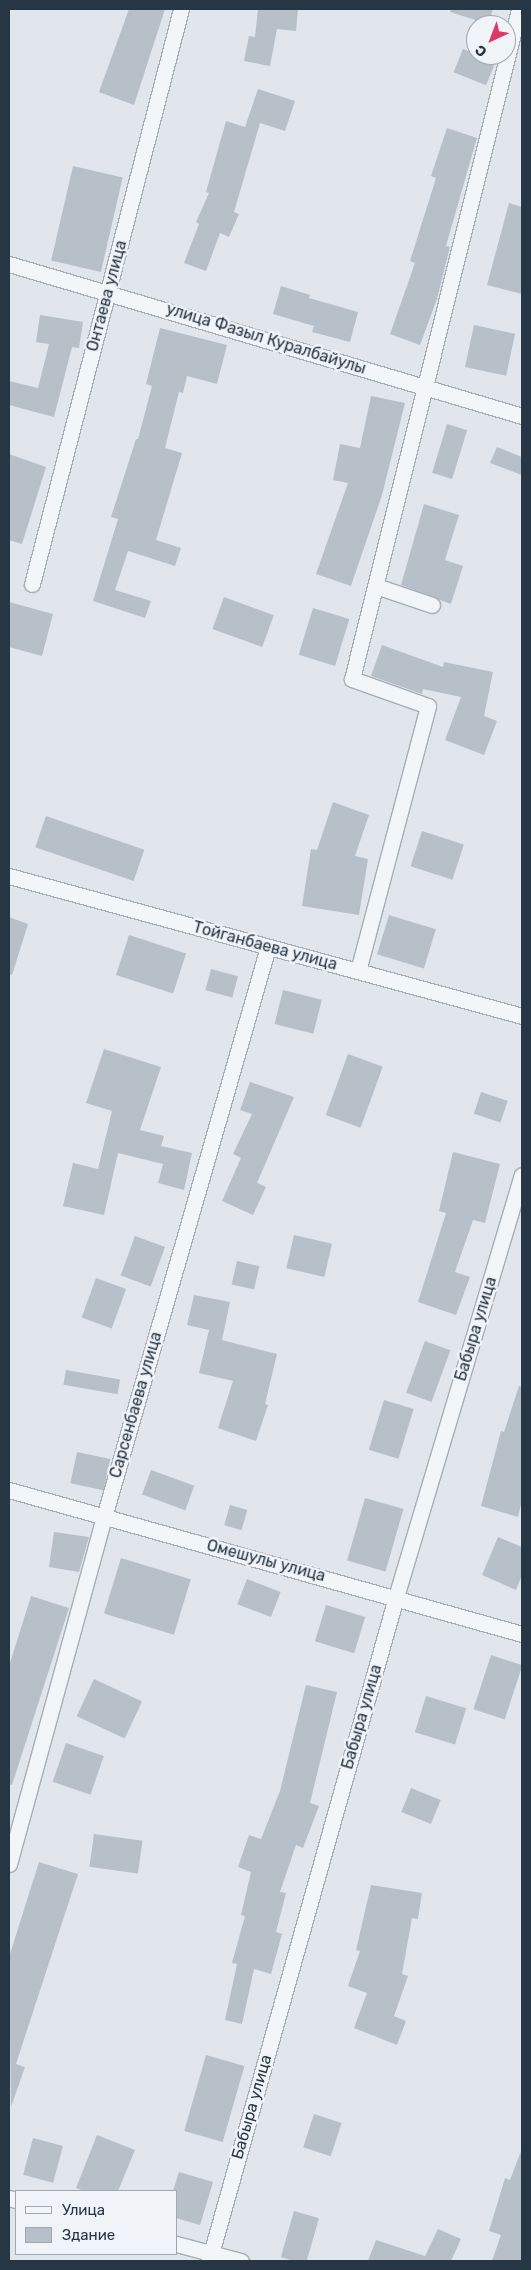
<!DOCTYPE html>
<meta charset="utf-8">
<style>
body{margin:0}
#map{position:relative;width:531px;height:2270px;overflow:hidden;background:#e0e6eb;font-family:Rubik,sans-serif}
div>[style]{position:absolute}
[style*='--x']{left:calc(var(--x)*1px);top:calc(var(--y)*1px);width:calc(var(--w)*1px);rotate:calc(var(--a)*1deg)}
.building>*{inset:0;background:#b7c0c9;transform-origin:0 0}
.roads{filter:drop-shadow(1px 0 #a5aeb6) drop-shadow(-1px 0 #a5aeb6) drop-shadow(0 1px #a5aeb6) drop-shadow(0 -1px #a5aeb6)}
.minor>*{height:15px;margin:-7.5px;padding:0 7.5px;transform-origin:7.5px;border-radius:7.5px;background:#f3f6f8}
span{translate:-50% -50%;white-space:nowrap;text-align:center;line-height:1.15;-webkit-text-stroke:5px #f0f4f8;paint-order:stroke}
.street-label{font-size:16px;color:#273644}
.frame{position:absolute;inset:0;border:10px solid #273644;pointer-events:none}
.legend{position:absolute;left:15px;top:2190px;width:162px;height:65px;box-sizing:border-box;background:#f0f4f8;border:1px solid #a0a8b0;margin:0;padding:6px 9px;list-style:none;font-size:15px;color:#273644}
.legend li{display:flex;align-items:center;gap:10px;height:25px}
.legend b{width:25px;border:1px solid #a0a8b0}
.north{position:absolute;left:466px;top:15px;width:50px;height:50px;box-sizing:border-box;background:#f0f4f8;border:1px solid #a0a8b0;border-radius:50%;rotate:223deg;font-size:14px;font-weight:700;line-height:20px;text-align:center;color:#273644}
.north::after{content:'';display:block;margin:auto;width:18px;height:22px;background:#dc3969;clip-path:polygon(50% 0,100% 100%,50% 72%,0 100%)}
</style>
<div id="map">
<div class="building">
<div style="clip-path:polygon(129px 9px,165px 9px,134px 105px,99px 92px)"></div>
<div style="clip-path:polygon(258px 9px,298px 9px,296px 31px,277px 29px,270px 66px,244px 61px,249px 36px,255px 37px)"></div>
<div style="clip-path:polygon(451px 9px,493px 9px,488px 24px,450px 12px)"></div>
<div style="left:463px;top:49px;width:35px;height:25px;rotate:22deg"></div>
<div style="clip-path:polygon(258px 89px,295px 101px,285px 131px,260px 123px,234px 212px,239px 214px,229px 237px,220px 233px,206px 271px,184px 263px,199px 224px,196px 222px,209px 193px,206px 192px,226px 121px,245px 127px)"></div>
<div style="clip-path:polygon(447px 128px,477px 138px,446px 246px,450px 247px,437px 299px,420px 345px,390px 334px,415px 263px,410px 261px,436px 178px,431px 176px)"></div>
<div style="left:73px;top:166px;width:51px;height:97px;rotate:13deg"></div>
<div style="clip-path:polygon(509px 203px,522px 207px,522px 294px,487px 285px)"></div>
<div style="clip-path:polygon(281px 286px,310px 295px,309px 298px,358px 312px,350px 342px,312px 332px,314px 326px,273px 314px)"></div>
<div style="clip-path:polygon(40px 315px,83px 322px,79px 348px,72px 347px,54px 417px,9px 405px,9px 381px,38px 388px,49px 344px,36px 342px)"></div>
<div style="left:474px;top:325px;width:42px;height:43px;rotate:12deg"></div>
<div style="clip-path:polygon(160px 328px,227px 345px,217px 384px,187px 376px,183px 393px,179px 392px,165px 448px,182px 453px,156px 540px,181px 548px,175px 566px,128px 551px,115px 590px,151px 601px,145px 618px,93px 601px,118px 519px,111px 517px,136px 439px,138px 439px,152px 386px,146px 384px)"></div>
<div style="clip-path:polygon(371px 396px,405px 403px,382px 495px,351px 586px,316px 574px,348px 483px,333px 480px,340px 444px,360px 448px)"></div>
<div style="left:447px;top:424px;width:21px;height:51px;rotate:17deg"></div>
<div style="clip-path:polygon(497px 447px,522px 457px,522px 475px,490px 463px)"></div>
<div style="clip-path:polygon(9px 454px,46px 467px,22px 544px,9px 540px)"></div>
<div style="clip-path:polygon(424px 504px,459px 515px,445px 560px,463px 566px,451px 604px,401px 585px)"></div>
<div style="left:224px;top:597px;width:53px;height:34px;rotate:20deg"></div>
<div style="clip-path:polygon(9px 602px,53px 614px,42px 656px,9px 647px)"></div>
<div style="left:313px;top:608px;width:38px;height:49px;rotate:17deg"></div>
<div style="clip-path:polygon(382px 645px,443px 667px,444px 662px,493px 672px,484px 716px,497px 721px,484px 755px,445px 740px,461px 697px,423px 689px,422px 694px,371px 676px)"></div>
<div style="clip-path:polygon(333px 802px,369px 815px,355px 856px,368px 859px,359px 915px,302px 906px,311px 849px,317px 850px)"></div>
<div style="left:46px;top:816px;width:104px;height:33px;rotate:19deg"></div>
<div style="left:422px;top:831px;width:44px;height:37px;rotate:18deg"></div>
<div style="left:389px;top:915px;width:49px;height:41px;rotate:17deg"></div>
<div style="clip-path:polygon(9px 917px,28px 924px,12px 975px,9px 974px)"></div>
<div style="left:129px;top:935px;width:60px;height:42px;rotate:18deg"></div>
<div style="left:211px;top:969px;width:28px;height:22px;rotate:15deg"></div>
<div style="left:283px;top:990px;width:40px;height:35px;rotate:14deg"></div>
<div style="clip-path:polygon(104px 1049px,161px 1067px,140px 1130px,164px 1136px,161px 1146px,192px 1153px,184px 1190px,158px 1183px,163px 1164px,118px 1153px,104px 1215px,63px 1206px,73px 1163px,98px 1169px,112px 1111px,86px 1103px)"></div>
<div style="left:348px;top:1054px;width:37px;height:65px;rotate:20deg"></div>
<div style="clip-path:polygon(250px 1082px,294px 1097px,257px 1183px,266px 1187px,253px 1215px,222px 1201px,241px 1158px,233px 1154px,252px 1114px,240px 1110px)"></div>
<div style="left:481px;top:1092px;width:28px;height:23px;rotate:18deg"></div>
<div style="clip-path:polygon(453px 1152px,500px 1164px,485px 1223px,473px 1220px,455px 1272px,470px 1277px,456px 1315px,418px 1302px,446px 1213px,439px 1211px)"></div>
<div style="left:294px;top:1235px;width:39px;height:34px;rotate:13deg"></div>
<div style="left:135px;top:1236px;width:32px;height:42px;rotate:20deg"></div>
<div style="left:237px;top:1261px;width:23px;height:24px;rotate:13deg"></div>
<div style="left:96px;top:1278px;width:32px;height:42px;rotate:20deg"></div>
<div style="clip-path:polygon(194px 1295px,230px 1302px,222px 1340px,277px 1354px,265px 1404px,268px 1405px,256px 1441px,218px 1428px,233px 1381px,199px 1373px,209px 1330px,187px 1325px)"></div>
<div style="left:425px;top:1341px;width:27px;height:55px;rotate:20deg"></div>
<div style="left:66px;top:1370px;width:55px;height:15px;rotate:10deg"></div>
<div style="clip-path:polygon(519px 1386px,522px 1387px,522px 1500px,518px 1517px,481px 1506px,501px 1431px,504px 1432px)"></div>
<div style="left:384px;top:1400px;width:31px;height:52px;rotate:17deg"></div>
<div style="left:77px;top:1452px;width:34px;height:32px;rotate:12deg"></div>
<div style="left:151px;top:1470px;width:46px;height:26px;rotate:20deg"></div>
<div style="left:365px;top:1498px;width:40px;height:65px;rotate:16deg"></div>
<div style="left:230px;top:1505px;width:18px;height:21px;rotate:16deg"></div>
<div style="clip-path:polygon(54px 1532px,89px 1537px,79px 1572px,49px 1567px)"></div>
<div style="clip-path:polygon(498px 1537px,522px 1547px,522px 1575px,516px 1590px,482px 1575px)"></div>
<div style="left:121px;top:1558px;width:73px;height:58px;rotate:17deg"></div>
<div style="left:247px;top:1579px;width:36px;height:27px;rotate:21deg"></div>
<div style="clip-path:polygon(31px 1596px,69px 1608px,12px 1785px,9px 1784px,9px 1666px)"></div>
<div style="left:326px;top:1605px;width:41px;height:38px;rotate:17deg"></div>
<div style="left:491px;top:1655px;width:33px;height:57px;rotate:18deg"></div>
<div style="left:94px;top:1679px;width:53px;height:41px;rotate:25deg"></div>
<div style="clip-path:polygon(306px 1685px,337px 1692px,310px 1803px,319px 1806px,303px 1848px,296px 1845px,280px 1892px,286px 1893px,276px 1932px,282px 1934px,271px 1974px,254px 1969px,242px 2024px,225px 2020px,237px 1964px,232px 1963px,245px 1916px,241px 1915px,251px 1872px,238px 1867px,249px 1835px,261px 1839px,280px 1791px)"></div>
<div style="left:426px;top:1696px;width:42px;height:38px;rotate:17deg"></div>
<div style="left:66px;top:1743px;width:40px;height:41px;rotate:19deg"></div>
<div style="left:411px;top:1788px;width:32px;height:26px;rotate:22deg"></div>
<div style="left:94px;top:1834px;width:49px;height:33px;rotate:8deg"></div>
<div style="clip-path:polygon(39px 1862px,78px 1874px,16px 2064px,25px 2067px,11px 2107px,9px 1957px)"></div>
<div style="clip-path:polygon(371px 1885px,422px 1893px,418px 1919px,412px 1918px,402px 1974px,408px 1976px,394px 2016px,406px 2021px,397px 2045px,354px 2028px,367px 1993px,348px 1986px,360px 1951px,356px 1950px)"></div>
<div style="left:206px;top:2055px;width:40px;height:79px;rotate:16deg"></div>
<div style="left:314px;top:2114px;width:29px;height:35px;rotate:18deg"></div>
<div style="clip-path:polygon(97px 2135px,135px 2150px,118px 2191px,84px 2191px,76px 2188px)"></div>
<div style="left:33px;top:2138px;width:31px;height:38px;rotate:15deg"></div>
<div style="clip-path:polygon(521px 2151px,522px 2261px,492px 2261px,501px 2235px,489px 2231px,505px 2178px,510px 2180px)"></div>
<div style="clip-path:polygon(179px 2172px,213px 2182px,200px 2225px,176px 2218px,176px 2191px,173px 2191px)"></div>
<div style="left:294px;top:2211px;width:26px;height:48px;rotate:16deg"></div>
<div style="clip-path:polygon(438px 2229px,461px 2239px,451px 2261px,368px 2261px,376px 2240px,425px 2256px)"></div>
</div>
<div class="roads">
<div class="minor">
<div style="--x:9;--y:264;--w:535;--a:16.5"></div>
<div style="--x:32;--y:584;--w:594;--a:-75.47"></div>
<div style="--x:376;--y:586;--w:59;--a:18.7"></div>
<div style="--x:9;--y:876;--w:532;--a:15.26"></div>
<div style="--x:358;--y:971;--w:274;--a:-75.2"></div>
<div style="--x:428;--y:706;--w:81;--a:-160.4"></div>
<div style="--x:352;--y:679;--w:690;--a:-76"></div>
<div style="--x:9;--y:1490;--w:533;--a:15.68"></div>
<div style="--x:9;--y:1864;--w:360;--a:-74.7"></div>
<div style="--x:104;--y:1517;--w:593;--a:-73.95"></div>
<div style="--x:9;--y:2198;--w:7;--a:16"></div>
<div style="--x:176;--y:2244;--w:67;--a:14.7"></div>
<div style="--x:209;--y:2261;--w:690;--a:-74.27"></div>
<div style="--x:396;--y:1597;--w:440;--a:-73.4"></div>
</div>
</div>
<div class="street-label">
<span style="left:107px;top:296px;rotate:-75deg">Онтаева улица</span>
<span style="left:266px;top:339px;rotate:17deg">улица Фазыл Куралбайулы</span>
<span style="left:265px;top:946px;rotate:15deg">Тойганбаева улица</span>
<span style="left:476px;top:1329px;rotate:-73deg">Бабыра улица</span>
<span style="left:136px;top:1405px;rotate:-74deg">Сарсенбаева улица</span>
<span style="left:266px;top:1561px;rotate:15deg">Омешулы улица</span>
<span style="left:362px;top:1717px;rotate:-74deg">Бабыра улица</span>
<span style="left:252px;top:2107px;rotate:-74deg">Бабыра улица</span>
</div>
<div class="frame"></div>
<ul class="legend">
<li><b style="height:6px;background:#f3f6f8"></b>Улица</li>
<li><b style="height:14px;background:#b7c0c9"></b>Здание</li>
</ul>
<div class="north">С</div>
</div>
